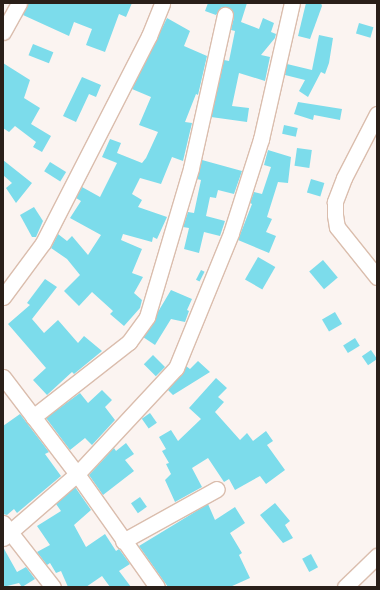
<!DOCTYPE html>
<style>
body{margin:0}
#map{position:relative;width:380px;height:590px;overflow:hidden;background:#fbf4f1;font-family:Quicksand,sans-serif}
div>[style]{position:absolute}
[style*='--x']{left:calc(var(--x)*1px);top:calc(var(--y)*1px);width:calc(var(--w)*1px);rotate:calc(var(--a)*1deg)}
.building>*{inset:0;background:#7cdceb;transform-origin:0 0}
.roads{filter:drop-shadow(1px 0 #dabdad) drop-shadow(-1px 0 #dabdad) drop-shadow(0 1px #dabdad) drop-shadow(0 -1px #dabdad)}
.minor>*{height:15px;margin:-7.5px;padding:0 7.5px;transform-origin:7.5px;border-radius:7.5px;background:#fff}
span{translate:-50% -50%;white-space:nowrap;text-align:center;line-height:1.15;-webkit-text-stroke:3px #fbf4f1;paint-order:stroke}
.frame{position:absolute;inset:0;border:4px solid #2a1f19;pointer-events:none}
</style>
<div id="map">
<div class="building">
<div style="clip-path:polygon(28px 3px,132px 3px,126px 17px,119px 14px,105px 52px,86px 45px,92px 29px,74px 22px,69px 36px,23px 15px)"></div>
<div style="clip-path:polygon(208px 3px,247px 3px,241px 22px,259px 29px,263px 18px,274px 23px,271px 32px,276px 34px,275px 38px,261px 55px,270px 57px,265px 81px,239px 73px,232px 106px,249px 108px,247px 122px,211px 117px,224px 60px,229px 61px,235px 31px,231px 30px,234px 17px,231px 9px,222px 7px,216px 15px,205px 11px)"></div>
<div style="clip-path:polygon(306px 3px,321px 3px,322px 6px,310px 39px,298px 36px)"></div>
<div style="clip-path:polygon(167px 18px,190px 31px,184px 46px,207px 56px,198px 95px,196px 94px,185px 122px,192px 123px,183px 161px,172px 157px,161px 184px,140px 178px,132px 194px,142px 200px,138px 207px,167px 217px,157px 239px,153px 237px,152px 242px,123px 234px,121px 240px,142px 249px,132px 273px,143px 277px,134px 293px,142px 300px,140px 308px,124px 326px,110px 314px,113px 311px,92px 292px,79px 306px,64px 291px,80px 275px,67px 259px,51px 248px,58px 234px,67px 241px,72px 236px,88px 255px,101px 235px,70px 218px,81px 201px,76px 198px,82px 187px,100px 197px,117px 163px,102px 157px,110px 139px,121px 143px,117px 153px,142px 163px,146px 158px,158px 132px,139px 125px,151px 97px,132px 89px)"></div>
<div style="left:359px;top:23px;width:15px;height:11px;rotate:16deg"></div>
<div style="clip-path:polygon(319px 35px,333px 38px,329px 63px,325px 74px,321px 72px,308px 97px,299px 91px,305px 80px,285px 75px,287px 64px,312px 70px)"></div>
<div style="left:33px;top:44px;width:22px;height:12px;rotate:22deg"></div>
<div style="clip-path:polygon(3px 63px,30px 80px,24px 98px,40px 108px,31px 124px,51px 136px,42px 152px,33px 147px,36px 142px,15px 126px,9px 132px,3px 128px)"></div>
<div style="clip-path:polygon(82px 77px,101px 85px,96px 97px,89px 94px,76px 122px,63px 116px)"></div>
<div style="clip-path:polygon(298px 102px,342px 109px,340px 120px,314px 115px,313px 120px,294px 114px)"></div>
<div style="left:284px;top:125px;width:14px;height:9px;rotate:12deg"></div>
<div style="left:297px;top:148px;width:15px;height:18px;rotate:8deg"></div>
<div style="clip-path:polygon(268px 150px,291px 157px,288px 183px,278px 182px,267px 217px,272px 219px,266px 232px,276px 236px,269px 253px,238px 240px,252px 204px,250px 203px,254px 192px,262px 194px,271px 167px,264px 165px)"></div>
<div style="clip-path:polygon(3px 160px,32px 183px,16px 203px,6px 188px,12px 183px,3px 175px)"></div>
<div style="clip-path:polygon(202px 160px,242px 171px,234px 194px,218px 190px,216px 198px,210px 197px,206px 216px,225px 221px,220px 236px,204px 232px,199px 253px,184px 249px,189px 228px,183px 227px,188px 212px,194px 213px,201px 180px,197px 179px)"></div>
<div style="left:50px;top:162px;width:19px;height:11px;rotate:32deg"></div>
<div style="left:311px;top:179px;width:14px;height:14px;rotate:17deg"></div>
<div style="clip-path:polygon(34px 207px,43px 221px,36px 237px,32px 237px,20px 215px)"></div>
<div style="left:258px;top:257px;width:20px;height:26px;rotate:30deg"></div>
<div style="left:323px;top:260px;width:23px;height:18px;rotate:50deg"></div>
<div style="left:201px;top:270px;width:4px;height:11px;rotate:27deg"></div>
<div style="clip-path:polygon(45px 279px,57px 287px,32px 319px,44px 333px,58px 320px,78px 343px,84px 336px,102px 351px,74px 374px,72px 372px,47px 395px,33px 380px,46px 368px,8px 324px,30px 305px,27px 303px)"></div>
<div style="clip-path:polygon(171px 290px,192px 299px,187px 310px,189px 311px,185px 322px,171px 319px,155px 345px,143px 337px)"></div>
<div style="left:335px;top:312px;width:14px;height:15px;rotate:60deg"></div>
<div style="left:355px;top:338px;width:9px;height:14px;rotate:58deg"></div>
<div style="left:371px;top:350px;width:11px;height:11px;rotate:56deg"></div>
<div style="left:153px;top:355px;width:17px;height:13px;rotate:45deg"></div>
<div style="clip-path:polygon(198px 361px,210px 372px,173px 395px,168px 390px,186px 366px,190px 369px)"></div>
<div style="clip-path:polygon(216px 378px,227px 388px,218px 397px,224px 402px,215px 412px,240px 440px,247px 433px,253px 441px,266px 431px,273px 441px,267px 445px,285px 470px,266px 484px,260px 476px,235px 490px,229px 479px,224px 482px,208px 458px,192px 468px,202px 487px,175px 502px,165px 480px,171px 474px,166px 464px,169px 463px,162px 451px,166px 449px,159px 437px,171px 430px,178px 441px,201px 419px,189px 408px)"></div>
<div style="clip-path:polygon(102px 390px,112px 400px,105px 407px,115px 420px,92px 445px,85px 438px,70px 450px,46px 418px,80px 393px,88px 403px)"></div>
<div style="left:150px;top:413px;width:12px;height:10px;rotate:55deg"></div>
<div style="clip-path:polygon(20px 414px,49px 452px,45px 454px,61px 476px,17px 513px,14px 509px,7px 515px,3px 514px,3px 426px)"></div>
<div style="clip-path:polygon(126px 443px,134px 454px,125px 460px,134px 471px,103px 495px,89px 475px,114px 448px,116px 451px)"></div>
<div style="clip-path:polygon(75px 487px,91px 510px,74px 525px,86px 547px,105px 534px,116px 551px,119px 549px,130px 564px,119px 571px,131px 587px,110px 587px,102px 576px,86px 587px,68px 587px,61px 571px,56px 573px,50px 563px,47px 565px,37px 552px,50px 545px,37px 526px,61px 511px,56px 504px)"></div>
<div style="left:140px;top:497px;width:12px;height:11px;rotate:55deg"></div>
<div style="clip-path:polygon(275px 503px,290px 521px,285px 525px,293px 538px,283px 543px,260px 515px)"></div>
<div style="clip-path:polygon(208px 504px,215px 520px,235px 507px,245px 523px,230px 533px,242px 553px,239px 555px,250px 578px,230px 587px,168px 587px,139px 546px)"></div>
<div style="clip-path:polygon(3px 547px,17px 572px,26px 567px,35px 579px,22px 587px,19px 583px,3px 587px)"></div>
<div style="left:311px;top:554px;width:15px;height:10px;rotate:62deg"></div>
</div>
<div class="roads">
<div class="minor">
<div style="--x:3;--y:32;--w:33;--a:-61"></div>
<div style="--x:377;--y:114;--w:72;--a:117.3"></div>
<div style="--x:344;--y:178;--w:26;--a:111"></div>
<div style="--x:335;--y:202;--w:13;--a:90"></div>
<div style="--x:335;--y:215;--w:12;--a:81"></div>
<div style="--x:337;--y:227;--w:64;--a:51.3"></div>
<div style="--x:3;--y:297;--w:67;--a:-53.5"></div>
<div style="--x:43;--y:243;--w:233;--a:-62.9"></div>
<div style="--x:149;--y:36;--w:35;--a:-68"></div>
<div style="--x:3;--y:377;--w:122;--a:52.7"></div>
<div style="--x:77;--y:474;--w:138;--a:54.7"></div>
<div style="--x:33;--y:417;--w:122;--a:-38"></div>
<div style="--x:129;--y:342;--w:31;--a:-54"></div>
<div style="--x:147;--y:317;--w:155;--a:-73.5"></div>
<div style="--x:191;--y:168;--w:157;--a:-77.5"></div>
<div style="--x:3;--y:523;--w:81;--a:52"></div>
<div style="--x:3;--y:538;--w:98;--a:-40.9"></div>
<div style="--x:77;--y:474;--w:145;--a:-47"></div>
<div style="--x:176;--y:368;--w:146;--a:-67.8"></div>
<div style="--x:231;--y:233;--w:99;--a:-72.3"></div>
<div style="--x:261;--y:139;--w:139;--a:-77.2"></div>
<div style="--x:123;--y:541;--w:107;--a:-29"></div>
<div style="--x:345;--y:587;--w:45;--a:-44.1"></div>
</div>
</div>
<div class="frame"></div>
</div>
